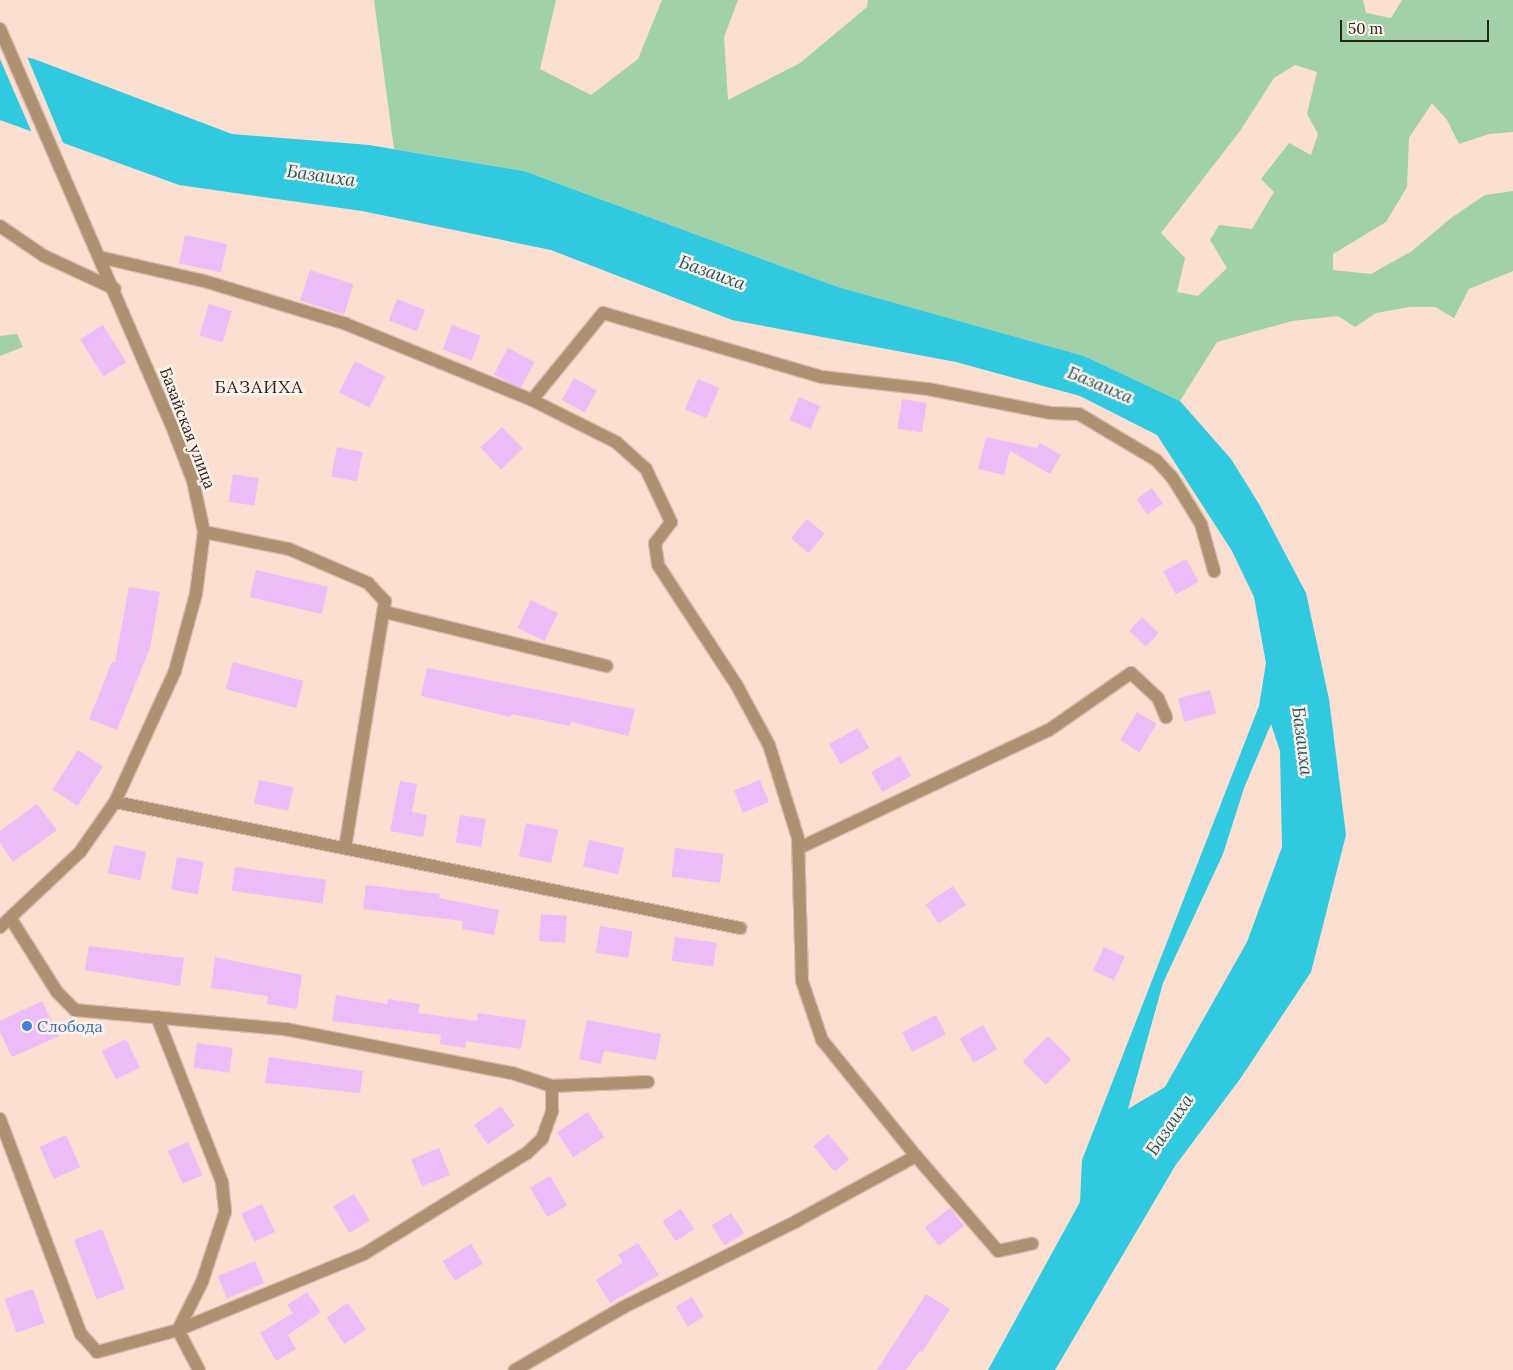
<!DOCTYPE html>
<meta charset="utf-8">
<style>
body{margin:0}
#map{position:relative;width:1513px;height:1370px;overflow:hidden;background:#fbdfd1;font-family:Lora,serif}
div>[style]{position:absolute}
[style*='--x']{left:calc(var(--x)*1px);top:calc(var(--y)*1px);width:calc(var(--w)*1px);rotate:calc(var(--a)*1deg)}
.green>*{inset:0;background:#a1d1a8}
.water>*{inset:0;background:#30c9e0}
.pier>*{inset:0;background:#fbdfd1}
.building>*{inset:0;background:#eebcf9;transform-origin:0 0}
.roads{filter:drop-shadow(1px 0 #d6bdb1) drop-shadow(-1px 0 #d6bdb1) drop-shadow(0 1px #d6bdb1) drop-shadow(0 -1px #d6bdb1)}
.minor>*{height:12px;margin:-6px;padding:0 6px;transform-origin:6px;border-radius:6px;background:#ad9171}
.dots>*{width:14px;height:14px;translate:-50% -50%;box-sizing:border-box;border:2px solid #fcf1eb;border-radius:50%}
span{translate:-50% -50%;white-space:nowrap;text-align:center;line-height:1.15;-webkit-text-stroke:5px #fcf1eb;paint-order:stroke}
.street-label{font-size:16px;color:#2c221d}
.shop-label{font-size:16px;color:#366cbe}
.left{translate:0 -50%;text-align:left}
.water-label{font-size:18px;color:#1b5760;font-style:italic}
.neighbourhood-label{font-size:18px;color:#2c221d;letter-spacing:1px}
.scale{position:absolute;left:1340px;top:20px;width:149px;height:22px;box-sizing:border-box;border:2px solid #2c221d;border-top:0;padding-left:6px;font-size:15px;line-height:18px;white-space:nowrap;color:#2c221d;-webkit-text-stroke:4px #fcf1eb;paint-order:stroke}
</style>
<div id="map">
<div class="green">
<div style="clip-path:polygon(evenodd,374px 0,556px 0,540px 69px,591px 95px,638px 59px,662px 0,738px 0,724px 37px,728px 100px,800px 63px,867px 7px,868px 0,1363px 0,1366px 13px,1391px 18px,1402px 0,1513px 0,1513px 132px,1489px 134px,1459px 144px,1447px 120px,1432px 103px,1409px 138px,1407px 187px,1386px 222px,1333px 254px,1333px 270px,1371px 274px,1412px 251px,1451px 218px,1485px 195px,1513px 191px,1513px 271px,1469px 289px,1454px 318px,1435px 307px,1410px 307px,1376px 313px,1355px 327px,1338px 316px,1292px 321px,1217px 342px,1180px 401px,1084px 356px,838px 287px,524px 171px,394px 149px,374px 0,1295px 65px,1317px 72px,1307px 114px,1318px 134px,1311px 155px,1289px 143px,1261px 179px,1274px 192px,1252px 229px,1219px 225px,1210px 240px,1227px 268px,1198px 296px,1177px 292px,1185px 258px,1161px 233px,1240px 131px,1274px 78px,1295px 65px)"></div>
<div style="clip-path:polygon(17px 334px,23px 347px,0 356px,0 336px)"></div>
</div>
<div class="water">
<div style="clip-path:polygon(evenodd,0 51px,34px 59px,232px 134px,369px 145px,524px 171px,838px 287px,1084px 356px,1180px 401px,1231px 459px,1259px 504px,1306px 593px,1329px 699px,1346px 835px,1311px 972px,1240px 1079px,1175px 1166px,1055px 1370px,988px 1370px,1080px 1202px,1082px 1160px,1259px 706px,1266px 663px,1254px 597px,1232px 551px,1157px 435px,1080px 396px,956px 362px,732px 320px,551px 250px,362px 211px,179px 185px,0 120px,0 51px,1271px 724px,1280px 751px,1282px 847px,1247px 942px,1165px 1087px,1128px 1109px,1163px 983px,1223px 854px,1244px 788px,1271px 724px)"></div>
</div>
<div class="pier">
<div style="clip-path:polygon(0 48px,26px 54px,64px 145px,32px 133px,0 59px)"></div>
</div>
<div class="building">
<div style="left:185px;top:235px;width:43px;height:29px;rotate:12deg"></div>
<div style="left:310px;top:270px;width:46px;height:32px;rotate:18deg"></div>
<div style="left:397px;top:299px;width:30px;height:23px;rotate:21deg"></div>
<div style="left:209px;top:304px;width:24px;height:33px;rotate:17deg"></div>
<div style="left:103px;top:325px;width:44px;height:27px;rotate:58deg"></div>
<div style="left:452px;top:325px;width:31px;height:26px;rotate:21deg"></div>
<div style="left:508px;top:348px;width:30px;height:30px;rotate:28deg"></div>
<div style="left:355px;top:361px;width:34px;height:35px;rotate:27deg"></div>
<div style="left:574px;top:378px;width:26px;height:25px;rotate:29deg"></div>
<div style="left:698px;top:379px;width:23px;height:33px;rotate:23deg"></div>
<div style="left:799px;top:397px;width:23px;height:25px;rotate:23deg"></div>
<div style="left:902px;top:399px;width:25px;height:30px;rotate:9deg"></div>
<div style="left:502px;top:427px;width:30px;height:30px;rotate:46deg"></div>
<div style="clip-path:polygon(986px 437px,1037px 448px,1040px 443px,1061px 455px,1050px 474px,1010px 451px,1004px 475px,978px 469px)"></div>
<div style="left:337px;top:447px;width:26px;height:30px;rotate:11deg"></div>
<div style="left:233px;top:474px;width:26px;height:28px;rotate:9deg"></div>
<div style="left:1152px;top:488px;width:19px;height:19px;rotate:55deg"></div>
<div style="left:807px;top:519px;width:23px;height:25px;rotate:40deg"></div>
<div style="left:1186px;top:559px;width:26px;height:26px;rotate:61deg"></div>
<div style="left:256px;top:570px;width:74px;height:28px;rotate:13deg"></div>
<div style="clip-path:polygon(129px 587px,160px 592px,150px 648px,117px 730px,89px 719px,112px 662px,115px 663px)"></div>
<div style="left:531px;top:600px;width:30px;height:31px;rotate:26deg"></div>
<div style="left:1142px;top:617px;width:23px;height:19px;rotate:43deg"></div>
<div style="left:233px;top:662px;width:73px;height:28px;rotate:15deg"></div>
<div style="clip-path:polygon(427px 668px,635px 709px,628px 736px,571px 722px,570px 726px,511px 714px,511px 717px,421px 696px)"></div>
<div style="left:1210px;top:690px;width:24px;height:33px;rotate:75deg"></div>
<div style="left:1137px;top:712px;width:23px;height:33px;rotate:31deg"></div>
<div style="left:858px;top:728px;width:23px;height:33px;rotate:61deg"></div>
<div style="left:78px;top:750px;width:30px;height:47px;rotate:33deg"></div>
<div style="left:900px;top:756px;width:23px;height:33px;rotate:61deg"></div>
<div style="left:259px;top:780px;width:35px;height:24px;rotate:12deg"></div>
<div style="left:760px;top:780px;width:24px;height:28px;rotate:68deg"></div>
<div style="clip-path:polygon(400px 781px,417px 784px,412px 812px,427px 815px,423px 837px,390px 831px)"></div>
<div style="clip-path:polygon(37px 804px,57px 830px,13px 862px,0 843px,0 831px)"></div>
<div style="left:460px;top:815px;width:26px;height:28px;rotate:9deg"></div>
<div style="left:526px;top:823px;width:33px;height:34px;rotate:12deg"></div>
<div style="left:589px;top:840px;width:36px;height:27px;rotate:13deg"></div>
<div style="left:114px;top:845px;width:33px;height:29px;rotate:12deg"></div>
<div style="left:675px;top:848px;width:49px;height:29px;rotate:7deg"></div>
<div style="left:177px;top:857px;width:27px;height:33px;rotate:10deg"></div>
<div style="left:235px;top:867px;width:92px;height:24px;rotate:8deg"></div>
<div style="clip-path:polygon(366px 885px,440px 894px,439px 898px,499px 910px,494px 935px,462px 929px,463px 921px,363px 909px)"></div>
<div style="left:953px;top:886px;width:23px;height:33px;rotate:56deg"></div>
<div style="left:541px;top:914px;width:26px;height:27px;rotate:4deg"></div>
<div style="left:600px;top:926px;width:33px;height:27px;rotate:9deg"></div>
<div style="left:675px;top:937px;width:42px;height:24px;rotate:8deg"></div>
<div style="clip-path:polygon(89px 946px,184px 958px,180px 986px,85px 970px)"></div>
<div style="left:1104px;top:947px;width:23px;height:26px;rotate:25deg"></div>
<div style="clip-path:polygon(215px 957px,302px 975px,297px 1009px,267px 1004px,268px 996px,211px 988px)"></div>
<div style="clip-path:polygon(336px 995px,387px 1004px,388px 999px,420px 1004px,418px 1013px,477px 1021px,478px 1013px,526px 1020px,521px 1049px,466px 1041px,465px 1048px,440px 1044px,441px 1035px,332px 1021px)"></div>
<div style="clip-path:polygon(42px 1001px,59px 1036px,12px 1057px,0 1032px,0 1021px)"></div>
<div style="left:936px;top:1015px;width:22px;height:38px;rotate:63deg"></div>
<div style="clip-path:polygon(587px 1020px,661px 1034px,656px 1060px,604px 1051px,601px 1064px,579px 1059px)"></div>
<div style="left:983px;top:1025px;width:28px;height:27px;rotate:60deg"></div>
<div style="left:1048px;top:1036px;width:33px;height:36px;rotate:45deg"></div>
<div style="left:126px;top:1039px;width:32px;height:27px;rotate:64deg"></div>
<div style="left:197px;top:1043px;width:36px;height:25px;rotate:8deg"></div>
<div style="clip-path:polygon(269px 1057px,363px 1071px,360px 1093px,265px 1083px)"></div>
<div style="left:501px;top:1106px;width:24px;height:33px;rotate:55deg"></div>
<div style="left:588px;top:1112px;width:30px;height:37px;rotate:57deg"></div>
<div style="left:828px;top:1134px;width:33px;height:19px;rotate:50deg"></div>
<div style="left:66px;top:1135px;width:35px;height:29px;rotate:66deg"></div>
<div style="left:188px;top:1142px;width:36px;height:22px;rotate:66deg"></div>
<div style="left:439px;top:1148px;width:29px;height:30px;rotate:68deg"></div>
<div style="left:550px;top:1176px;width:34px;height:23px;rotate:60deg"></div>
<div style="left:354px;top:1194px;width:31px;height:24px;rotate:59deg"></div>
<div style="left:262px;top:1204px;width:31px;height:23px;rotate:65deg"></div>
<div style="left:950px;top:1208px;width:23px;height:32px;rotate:52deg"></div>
<div style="left:681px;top:1209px;width:24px;height:22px;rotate:57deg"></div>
<div style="left:731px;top:1213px;width:24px;height:23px;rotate:57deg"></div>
<div style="left:102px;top:1229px;width:64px;height:30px;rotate:69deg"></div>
<div style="clip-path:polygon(638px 1243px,659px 1275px,610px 1303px,596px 1280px,623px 1262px,618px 1255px)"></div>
<div style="left:471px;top:1244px;width:23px;height:33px;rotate:59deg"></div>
<div style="left:255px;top:1261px;width:24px;height:40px;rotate:68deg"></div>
<div style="left:33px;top:1289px;width:36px;height:30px;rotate:71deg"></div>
<div style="clip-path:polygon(307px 1292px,321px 1312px,288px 1335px,296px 1349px,276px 1361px,260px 1333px,293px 1313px,287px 1305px)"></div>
<div style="clip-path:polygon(926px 1294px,950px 1309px,922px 1352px,920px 1351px,906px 1370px,877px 1370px)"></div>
<div style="left:692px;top:1297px;width:23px;height:19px;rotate:59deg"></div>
<div style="left:348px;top:1303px;width:32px;height:26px;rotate:56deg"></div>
</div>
<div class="roads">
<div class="minor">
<div style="--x:0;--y:29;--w:433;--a:66.6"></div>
<div style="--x:172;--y:426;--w:59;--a:69.1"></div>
<div style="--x:193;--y:481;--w:52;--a:77.8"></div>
<div style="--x:204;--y:532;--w:63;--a:97.4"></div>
<div style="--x:196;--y:594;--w:80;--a:105.3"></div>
<div style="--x:175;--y:671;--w:144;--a:114.6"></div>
<div style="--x:115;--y:802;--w:61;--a:125"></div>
<div style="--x:80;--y:852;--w:110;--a:136.8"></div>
<div style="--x:0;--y:226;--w:53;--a:34.3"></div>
<div style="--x:44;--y:256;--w:78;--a:24.9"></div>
<div style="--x:99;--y:257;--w:108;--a:12.9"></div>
<div style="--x:204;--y:281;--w:148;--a:16.8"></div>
<div style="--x:346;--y:324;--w:201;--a:22.2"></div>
<div style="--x:532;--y:400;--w:94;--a:26.6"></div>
<div style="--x:616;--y:442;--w:40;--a:42"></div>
<div style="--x:646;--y:469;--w:59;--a:64.7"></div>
<div style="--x:671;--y:522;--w:26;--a:127"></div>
<div style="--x:655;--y:543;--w:22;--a:82"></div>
<div style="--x:658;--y:565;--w:142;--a:56.8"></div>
<div style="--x:736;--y:684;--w:69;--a:61.6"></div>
<div style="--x:769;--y:745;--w:97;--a:72.7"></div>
<div style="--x:798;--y:838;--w:143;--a:88.4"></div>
<div style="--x:802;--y:981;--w:62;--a:71.3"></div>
<div style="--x:822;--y:1040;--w:149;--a:51"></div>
<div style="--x:916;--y:1156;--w:136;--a:151.4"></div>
<div style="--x:797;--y:1221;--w:195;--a:153.6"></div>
<div style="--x:622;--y:1308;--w:124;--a:149.9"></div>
<div style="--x:532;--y:400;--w:112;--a:-50.8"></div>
<div style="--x:603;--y:313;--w:228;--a:16.3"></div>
<div style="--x:822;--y:377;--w:107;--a:6.5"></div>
<div style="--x:928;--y:389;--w:124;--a:11.1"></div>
<div style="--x:1050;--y:413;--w:29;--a:2"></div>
<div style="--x:1079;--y:414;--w:90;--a:30.9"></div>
<div style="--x:1156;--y:460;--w:23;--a:47"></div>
<div style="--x:1172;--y:477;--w:55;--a:58.3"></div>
<div style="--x:1201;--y:524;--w:49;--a:74.5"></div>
<div style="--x:204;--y:532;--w:87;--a:11.3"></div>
<div style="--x:289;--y:549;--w:86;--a:23.3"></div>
<div style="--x:368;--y:583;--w:25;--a:47"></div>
<div style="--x:385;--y:601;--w:249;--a:99.2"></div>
<div style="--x:385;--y:612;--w:228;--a:13.7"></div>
<div style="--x:115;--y:802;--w:638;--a:11.4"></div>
<div style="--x:799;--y:848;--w:276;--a:-25.3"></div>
<div style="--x:1049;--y:730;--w:100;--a:-34.8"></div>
<div style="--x:1131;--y:673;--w:37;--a:43"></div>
<div style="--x:1158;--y:698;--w:21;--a:67"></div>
<div style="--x:11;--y:919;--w:86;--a:57.8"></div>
<div style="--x:57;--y:992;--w:25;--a:45"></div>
<div style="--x:75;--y:1010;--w:211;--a:5.2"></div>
<div style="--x:285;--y:1029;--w:231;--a:11"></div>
<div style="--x:512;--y:1073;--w:42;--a:18"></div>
<div style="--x:552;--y:1086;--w:96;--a:-2.4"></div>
<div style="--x:157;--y:1017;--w:177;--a:68.5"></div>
<div style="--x:222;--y:1182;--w:30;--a:84"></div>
<div style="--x:225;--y:1212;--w:74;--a:108.2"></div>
<div style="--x:202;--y:1282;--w:54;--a:116.6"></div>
<div style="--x:178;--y:1330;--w:45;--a:62.3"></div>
<div style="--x:0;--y:1119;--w:230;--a:69.4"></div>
<div style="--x:81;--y:1334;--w:24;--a:48"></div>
<div style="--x:97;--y:1352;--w:84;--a:-15.2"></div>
<div style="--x:178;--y:1330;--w:201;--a:-22.2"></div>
<div style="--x:364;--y:1254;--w:192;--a:-31.8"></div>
<div style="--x:527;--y:1153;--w:21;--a:-43"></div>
<div style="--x:542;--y:1139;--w:30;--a:-70"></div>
<div style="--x:552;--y:1111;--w:25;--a:-90"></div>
<div style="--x:916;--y:1156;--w:125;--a:49.2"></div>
<div style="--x:998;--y:1251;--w:35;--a:-12"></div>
</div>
</div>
<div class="dots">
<div style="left:27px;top:1026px;background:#3f7fe0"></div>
</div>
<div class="street-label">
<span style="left:188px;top:428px;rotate:69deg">Базайская улица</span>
</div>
<div class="shop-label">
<span class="left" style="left:37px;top:1026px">Слобода</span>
</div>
<div class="water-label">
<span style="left:321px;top:176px;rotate:8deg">Базаиха</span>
<span style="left:712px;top:273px;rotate:20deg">Базаиха</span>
<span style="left:1100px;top:385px;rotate:23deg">Базаиха</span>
<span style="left:1302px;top:741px;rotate:83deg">Базаиха</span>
<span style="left:1170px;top:1125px;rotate:-56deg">Базаиха</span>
</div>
<div class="neighbourhood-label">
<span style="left:259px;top:387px">БАЗАИХА</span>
</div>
<div class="scale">50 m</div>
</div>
